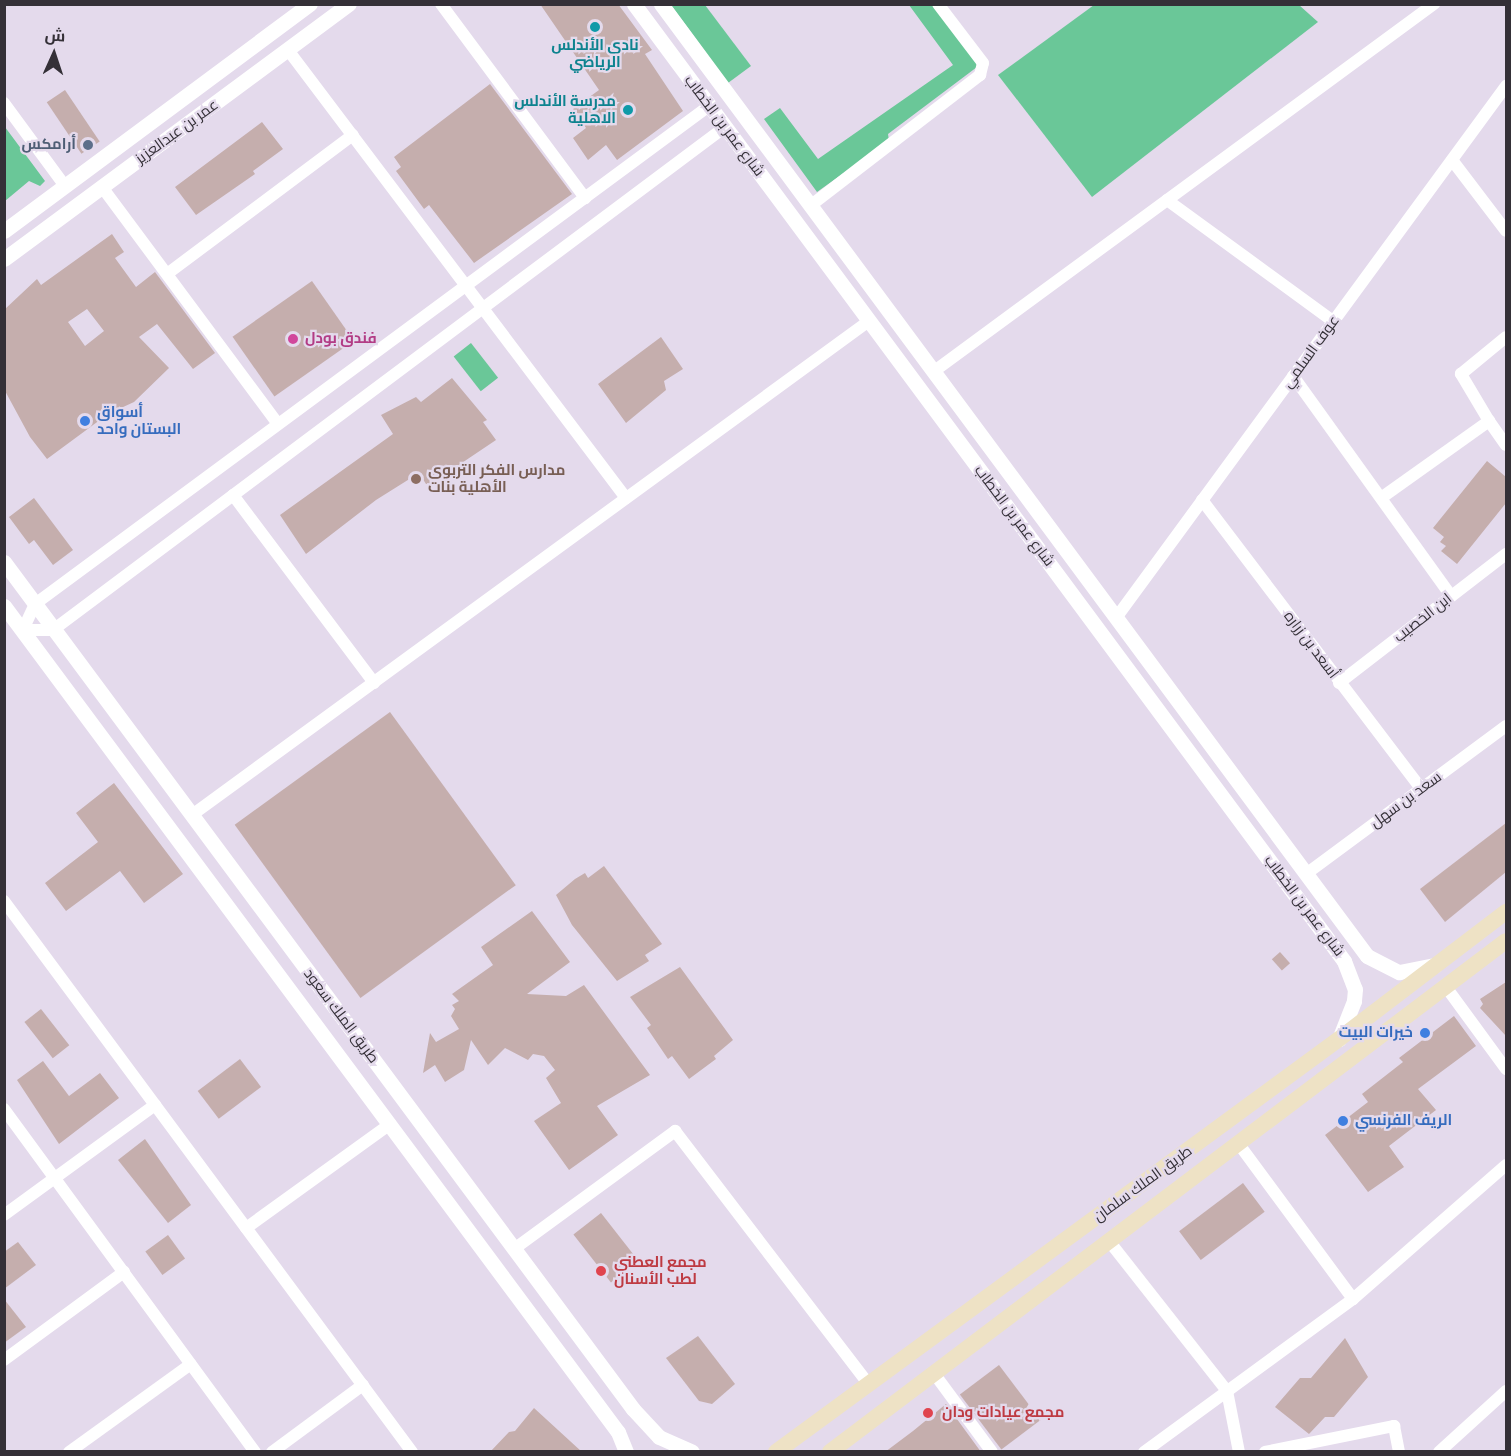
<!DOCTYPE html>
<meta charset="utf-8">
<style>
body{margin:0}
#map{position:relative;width:1511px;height:1456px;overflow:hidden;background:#e4daec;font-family:Signika,Cairo,sans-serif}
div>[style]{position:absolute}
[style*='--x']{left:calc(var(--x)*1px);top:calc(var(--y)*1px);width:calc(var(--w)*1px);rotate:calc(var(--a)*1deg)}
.green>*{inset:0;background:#6ac798;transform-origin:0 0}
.building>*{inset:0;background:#c5aead;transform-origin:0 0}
.minor>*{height:12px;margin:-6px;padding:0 6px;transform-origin:6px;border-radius:6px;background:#fff}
.tertiary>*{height:15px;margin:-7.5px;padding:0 7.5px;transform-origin:7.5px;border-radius:7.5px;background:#fff}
.secondary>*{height:16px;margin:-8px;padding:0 8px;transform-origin:8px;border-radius:8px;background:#eee2c5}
.dots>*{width:16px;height:16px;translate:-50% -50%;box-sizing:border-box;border:3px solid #e4daec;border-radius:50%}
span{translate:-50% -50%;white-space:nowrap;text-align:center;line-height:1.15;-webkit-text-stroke:4.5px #e4daec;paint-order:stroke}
.culture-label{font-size:15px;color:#0d838f;font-weight:700}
.right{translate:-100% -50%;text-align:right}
.street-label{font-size:15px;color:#343037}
.service-label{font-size:15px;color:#4e5e75;font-weight:700}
.hotel-label{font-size:15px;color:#b23c85;font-weight:700}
.left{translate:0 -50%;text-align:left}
.shop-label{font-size:15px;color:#366cbe;font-weight:700}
.education-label{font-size:15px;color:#785e54;font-weight:700}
.health-label{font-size:15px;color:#be3a42;font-weight:700}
.frame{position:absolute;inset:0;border:6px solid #343037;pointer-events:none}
.north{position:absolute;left:24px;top:24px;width:60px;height:60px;-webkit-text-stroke:4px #e4daec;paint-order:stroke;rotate:3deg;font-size:16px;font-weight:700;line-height:24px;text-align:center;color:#343037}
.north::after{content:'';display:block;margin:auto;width:21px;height:27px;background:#343037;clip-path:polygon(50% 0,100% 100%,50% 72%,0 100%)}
</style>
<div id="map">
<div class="green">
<div style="clip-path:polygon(671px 5px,705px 5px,751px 66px,728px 83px)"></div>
<div style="clip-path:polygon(909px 5px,937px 5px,981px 64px,888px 134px,889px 141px,817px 192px,764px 119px,780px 108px,818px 159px,953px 65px)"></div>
<div style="clip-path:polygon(1094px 5px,1299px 5px,1318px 22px,1092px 197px,998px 75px)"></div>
<div style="clip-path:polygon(5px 127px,45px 181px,40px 186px,29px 181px,5px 201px)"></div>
<div style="left:471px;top:343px;width:44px;height:22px;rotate:52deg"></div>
</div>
<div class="building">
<div style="clip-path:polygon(540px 4px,618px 4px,652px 50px,645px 54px,683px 111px,617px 160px,606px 145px,588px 160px,573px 138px,586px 128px,573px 109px,599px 90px)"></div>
<div style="clip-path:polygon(490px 84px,572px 194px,474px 263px,429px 205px,424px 209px,396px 171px,401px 167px,394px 157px)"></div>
<div style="left:65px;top:90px;width:62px;height:22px;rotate:56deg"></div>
<div style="clip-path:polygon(262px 122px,283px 149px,253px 171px,255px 174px,196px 215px,175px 187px)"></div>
<div style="clip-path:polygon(evenodd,112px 234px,124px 252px,115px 258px,136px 287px,155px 272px,215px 353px,193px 369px,157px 324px,139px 337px,169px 368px,134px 402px,108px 414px,47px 459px,30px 437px,4px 389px,4px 310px,37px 279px,41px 285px,112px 234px,87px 309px,104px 331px,85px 346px,68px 322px,87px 309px)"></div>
<div style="left:312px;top:281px;width:73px;height:97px;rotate:55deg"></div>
<div style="clip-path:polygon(661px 337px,683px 369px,664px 381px,666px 390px,626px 423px,598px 384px)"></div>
<div style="clip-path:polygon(452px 378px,487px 420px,483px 422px,496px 440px,432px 483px,426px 484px,419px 473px,376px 500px,306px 554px,280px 515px,393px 434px,381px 415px,416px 397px,421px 402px)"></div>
<div style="clip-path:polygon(1487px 461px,1506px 477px,1506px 503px,1457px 564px,1441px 551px,1446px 546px,1440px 542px,1444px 537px,1433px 528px)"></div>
<div style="clip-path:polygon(34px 498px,73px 550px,53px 565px,34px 540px,29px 544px,9px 517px)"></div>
<div style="left:390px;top:712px;width:214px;height:192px;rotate:54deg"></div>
<div style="clip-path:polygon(114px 783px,183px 874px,144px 903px,120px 871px,66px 911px,45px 883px,98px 842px,76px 813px)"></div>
<div style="clip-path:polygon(1506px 823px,1506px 872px,1445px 922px,1420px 889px)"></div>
<div style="clip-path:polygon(604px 866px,662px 944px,645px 955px,649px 961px,617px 981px,572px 925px,556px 895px,575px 879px,585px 873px,588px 878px)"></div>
<div style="clip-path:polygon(532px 911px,570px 962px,527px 994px,566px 996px,584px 985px,650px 1075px,597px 1106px,618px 1135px,569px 1170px,534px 1121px,561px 1103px,546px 1078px,555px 1070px,544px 1056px,533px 1054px,528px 1060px,505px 1048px,488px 1065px,471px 1040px,464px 1070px,445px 1082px,435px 1065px,423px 1073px,430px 1033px,436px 1042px,459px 1029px,451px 1016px,455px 1009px,452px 1005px,459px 1001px,452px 994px,493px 965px,481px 947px)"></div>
<div style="left:1280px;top:952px;width:15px;height:11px;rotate:48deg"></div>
<div style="clip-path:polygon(680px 967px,733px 1040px,714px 1056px,716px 1059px,689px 1079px,672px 1056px,668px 1059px,647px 1028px,651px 1025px,630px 997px)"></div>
<div style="clip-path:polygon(1506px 982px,1506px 1036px,1480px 1008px,1483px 1004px,1480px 999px)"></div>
<div style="left:41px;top:1009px;width:46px;height:21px;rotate:52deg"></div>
<div style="clip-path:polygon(1454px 1016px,1476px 1046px,1418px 1089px,1436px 1110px,1389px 1146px,1404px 1167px,1368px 1192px,1325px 1135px,1368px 1102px,1362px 1094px,1403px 1062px,1399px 1058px)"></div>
<div style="left:240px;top:1059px;width:35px;height:53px;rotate:53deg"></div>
<div style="clip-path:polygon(43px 1061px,69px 1096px,100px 1073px,119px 1098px,59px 1144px,17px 1080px)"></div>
<div style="clip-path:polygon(145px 1139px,191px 1205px,168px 1223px,118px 1160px)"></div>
<div style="left:1243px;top:1183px;width:36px;height:80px;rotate:53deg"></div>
<div style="left:601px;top:1213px;width:61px;height:35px;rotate:52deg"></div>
<div style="left:168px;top:1235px;width:29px;height:28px;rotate:54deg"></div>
<div style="clip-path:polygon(18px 1242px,36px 1265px,4px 1289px,4px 1252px)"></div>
<div style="clip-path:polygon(4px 1299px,26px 1327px,4px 1343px)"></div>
<div style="clip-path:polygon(698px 1336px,735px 1384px,712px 1404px,699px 1401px,666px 1358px)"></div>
<div style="clip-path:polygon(1345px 1338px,1368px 1377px,1334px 1417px,1325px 1417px,1309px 1434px,1275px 1407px,1300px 1378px,1311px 1378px)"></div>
<div style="left:999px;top:1365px;width:69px;height:49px;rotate:53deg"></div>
<div style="clip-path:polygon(946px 1404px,981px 1452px,885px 1452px,913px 1431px)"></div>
<div style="clip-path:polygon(534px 1408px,582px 1452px,490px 1452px,509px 1432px,515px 1431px)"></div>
</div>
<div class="minor">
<div style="--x:441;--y:4;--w:242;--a:53.4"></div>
<div style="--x:288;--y:50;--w:561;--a:52.97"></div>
<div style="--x:4;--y:103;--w:103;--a:53.7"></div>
<div style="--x:709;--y:106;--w:838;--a:143.54"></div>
<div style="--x:35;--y:604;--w:29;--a:115"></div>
<div style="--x:23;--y:630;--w:30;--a:0"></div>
<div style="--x:53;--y:630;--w:839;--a:-36.82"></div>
<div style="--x:1452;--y:160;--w:89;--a:52.7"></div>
<div style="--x:102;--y:187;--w:295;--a:53.4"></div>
<div style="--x:1167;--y:200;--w:205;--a:36.1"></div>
<div style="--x:810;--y:206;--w:215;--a:-37.6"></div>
<div style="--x:980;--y:75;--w:12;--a:-76"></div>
<div style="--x:983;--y:63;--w:74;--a:-127.3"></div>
<div style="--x:167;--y:274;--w:232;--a:-36.8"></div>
<div style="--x:933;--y:372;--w:622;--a:-36.3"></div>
<div style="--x:1293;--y:376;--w:271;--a:54.3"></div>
<div style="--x:1489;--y:421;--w:55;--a:-120.8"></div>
<div style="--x:1461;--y:374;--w:58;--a:-39.4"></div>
<div style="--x:233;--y:495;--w:235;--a:53.1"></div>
<div style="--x:1381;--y:498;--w:133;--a:-35.5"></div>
<div style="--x:1489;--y:421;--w:29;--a:55"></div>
<div style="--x:1202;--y:500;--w:363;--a:52.8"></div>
<div style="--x:1116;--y:618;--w:660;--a:-53.76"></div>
<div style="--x:1339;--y:683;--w:211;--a:-37.7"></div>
<div style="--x:192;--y:815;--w:838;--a:-36.12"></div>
<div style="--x:1306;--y:874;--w:249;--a:-36.5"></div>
<div style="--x:4;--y:901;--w:686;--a:53.48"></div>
<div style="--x:1446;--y:987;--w:102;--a:53.8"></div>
<div style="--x:4;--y:1109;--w:425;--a:53.8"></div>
<div style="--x:1238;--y:1143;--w:194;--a:53.6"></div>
<div style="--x:4;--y:1215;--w:187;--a:-36.1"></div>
<div style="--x:246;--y:1228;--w:178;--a:-35.8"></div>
<div style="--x:1109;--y:1241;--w:191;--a:51.8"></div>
<div style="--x:1227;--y:1391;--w:62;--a:78.9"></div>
<div style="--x:514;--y:1249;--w:200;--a:-36.2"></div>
<div style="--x:675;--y:1131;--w:320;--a:52.6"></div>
<div style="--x:4;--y:1360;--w:149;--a:-36.3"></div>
<div style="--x:933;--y:1372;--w:99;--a:53.6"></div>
<div style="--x:69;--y:1452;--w:150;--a:-35.8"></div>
<div style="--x:272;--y:1452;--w:113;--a:-36.4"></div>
<div style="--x:1144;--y:1452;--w:259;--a:-36.2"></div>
<div style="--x:1353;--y:1299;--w:203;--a:-41.2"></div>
<div style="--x:1265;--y:1452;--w:132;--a:-11.4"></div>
<div style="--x:1394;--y:1426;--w:26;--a:79"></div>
<div style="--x:1439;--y:1452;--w:91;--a:-42.3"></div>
</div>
<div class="tertiary">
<div style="--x:634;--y:4;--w:1192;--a:53.43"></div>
<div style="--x:1344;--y:961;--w:30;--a:69"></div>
<div style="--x:1355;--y:989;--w:12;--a:95"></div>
<div style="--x:1354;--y:1001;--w:41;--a:111.5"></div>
<div style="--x:661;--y:4;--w:1185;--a:53.44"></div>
<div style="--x:1367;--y:956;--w:36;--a:27"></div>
<div style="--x:1399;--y:972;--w:37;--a:-11"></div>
<div style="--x:4;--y:231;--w:381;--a:-36.6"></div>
<div style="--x:4;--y:259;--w:429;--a:-36.5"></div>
<div style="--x:4;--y:562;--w:1055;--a:53.4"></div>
<div style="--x:633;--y:1409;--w:38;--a:47"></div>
<div style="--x:659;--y:1437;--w:36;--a:24"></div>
<div style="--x:4;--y:606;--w:1029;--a:53.38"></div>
<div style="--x:618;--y:1432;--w:22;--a:68"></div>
</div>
<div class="secondary">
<div style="--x:776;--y:1452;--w:698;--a:-36.26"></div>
<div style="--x:1339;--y:1039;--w:210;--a:-37.3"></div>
<div style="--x:830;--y:1452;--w:847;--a:-37.09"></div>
</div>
<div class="dots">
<div style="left:595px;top:27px;background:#0f9aa8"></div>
<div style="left:628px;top:110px;background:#0f9aa8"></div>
<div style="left:88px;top:145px;background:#5c6f8a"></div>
<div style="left:293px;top:339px;background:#d1479c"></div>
<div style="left:85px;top:421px;background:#3f7fe0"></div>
<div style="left:416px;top:479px;background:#8d6e63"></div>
<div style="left:1425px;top:1033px;background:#3f7fe0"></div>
<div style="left:1343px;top:1121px;background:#3f7fe0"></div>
<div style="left:601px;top:1271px;background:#e0444e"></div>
<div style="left:928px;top:1413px;background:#e0444e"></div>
</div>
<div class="culture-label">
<span style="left:595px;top:54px">نادي الأندلس<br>الرياضي</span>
<span class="right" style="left:616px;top:110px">مدرسة الأندلس<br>الاهلية</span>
</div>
<div class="street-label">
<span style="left:724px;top:126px;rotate:53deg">شارع عمر بن الخطاب</span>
<span style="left:177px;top:132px;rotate:-36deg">عمر بن عبدالعزيز</span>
<span style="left:1311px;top:352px;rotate:-54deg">عوف السلمي</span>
<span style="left:1014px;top:516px;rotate:53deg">شارع عمر بن الخطاب</span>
<span style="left:1423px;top:618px;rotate:-38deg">ابن الخصيب</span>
<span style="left:1311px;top:645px;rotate:53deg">أسعد بن زراره</span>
<span style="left:1406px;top:800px;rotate:-36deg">سعد بن سهل</span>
<span style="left:1304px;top:906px;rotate:53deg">شارع عمر بن الخطاب</span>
<span style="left:341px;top:1016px;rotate:53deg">طريق الملك سعود</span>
<span style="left:1143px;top:1184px;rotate:-36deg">طريق الملك سلمان</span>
</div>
<div class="service-label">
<span class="right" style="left:76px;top:145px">أرامكس</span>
</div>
<div class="hotel-label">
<span class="left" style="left:305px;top:339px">فندق بودل</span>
</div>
<div class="shop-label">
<span class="left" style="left:97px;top:421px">أسواق<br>البستان واحد</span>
<span class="right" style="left:1413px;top:1033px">خيرات البيت</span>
<span class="left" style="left:1355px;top:1121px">الريف الفرنسي</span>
</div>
<div class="education-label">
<span class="left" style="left:428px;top:479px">مدارس الفكر التربوي<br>الأهلية بنات</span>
</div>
<div class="health-label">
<span class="left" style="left:614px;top:1271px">مجمع العطني<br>لطب الأسنان</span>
<span class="left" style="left:942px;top:1413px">مجمع عيادات ودان</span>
</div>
<div class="frame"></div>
<div class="north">ش</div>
</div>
